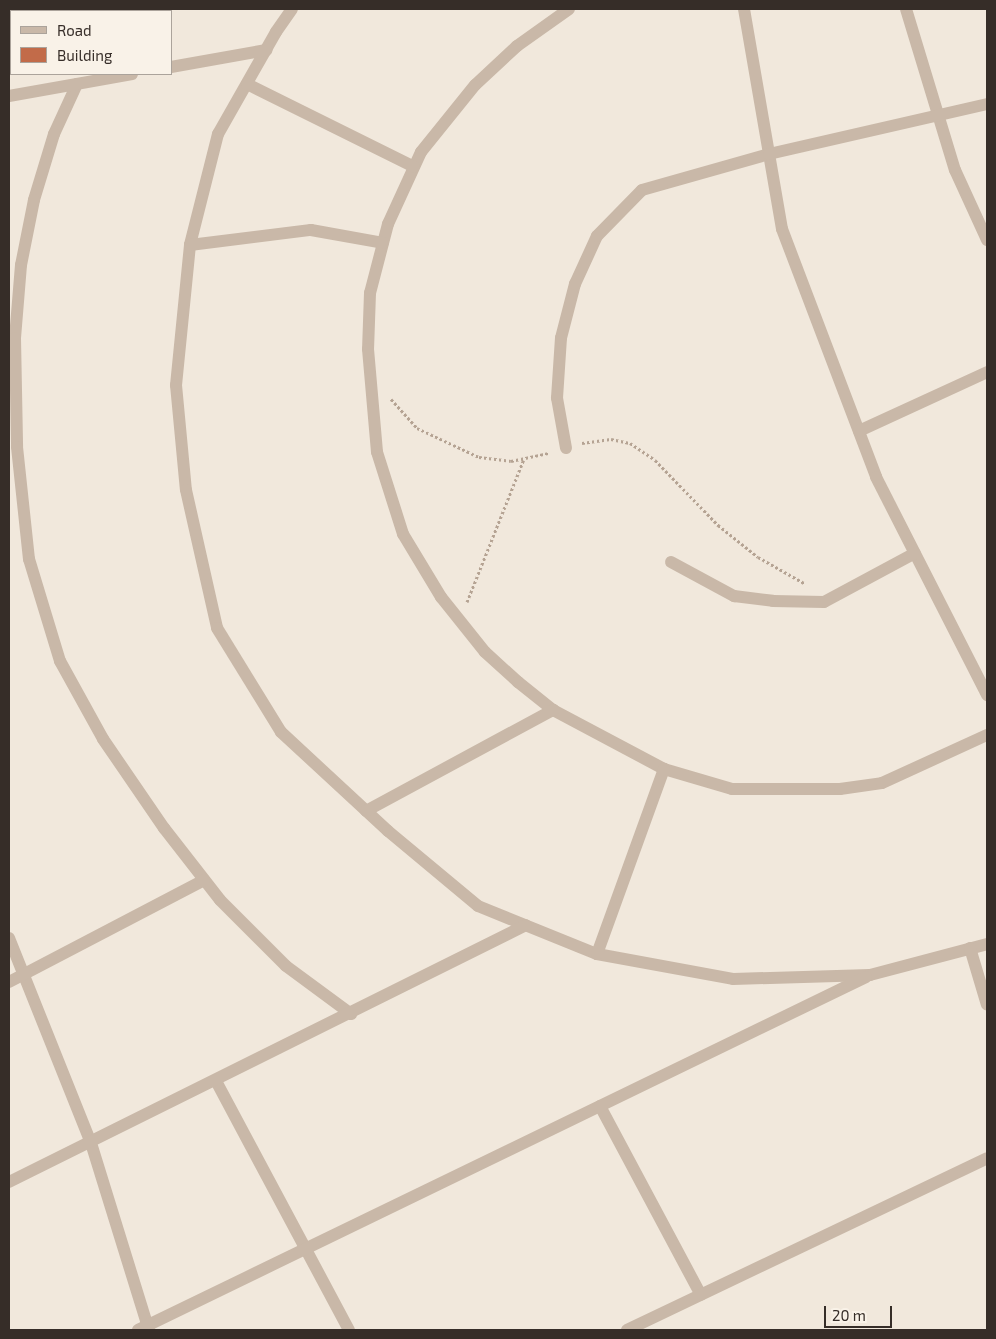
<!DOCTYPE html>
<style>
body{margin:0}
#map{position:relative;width:996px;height:1339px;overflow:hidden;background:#f1e8dc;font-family:"Exo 2",sans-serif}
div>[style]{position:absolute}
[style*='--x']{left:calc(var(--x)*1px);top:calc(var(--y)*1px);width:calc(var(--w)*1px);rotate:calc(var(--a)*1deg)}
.building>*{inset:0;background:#c26b49;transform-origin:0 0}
.path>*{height:3px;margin-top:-1.5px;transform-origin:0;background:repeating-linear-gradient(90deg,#b5a393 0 2.5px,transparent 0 5px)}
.minor>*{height:12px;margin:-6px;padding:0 6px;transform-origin:6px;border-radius:6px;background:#c9b8a8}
span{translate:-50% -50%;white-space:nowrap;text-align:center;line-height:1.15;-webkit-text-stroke:4px #f9f2e8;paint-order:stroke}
.frame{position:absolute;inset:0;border:10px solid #362d28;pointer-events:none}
.legend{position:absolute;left:10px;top:10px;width:162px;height:65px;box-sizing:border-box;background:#f9f2e8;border:1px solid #aba39b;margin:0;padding:6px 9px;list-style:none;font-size:15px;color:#362d28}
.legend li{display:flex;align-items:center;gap:10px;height:25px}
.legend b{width:25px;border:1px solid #aba39b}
.scale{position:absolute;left:824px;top:1306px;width:68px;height:22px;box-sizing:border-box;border:2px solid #362d28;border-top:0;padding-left:6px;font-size:15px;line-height:18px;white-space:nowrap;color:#362d28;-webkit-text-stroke:4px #f9f2e8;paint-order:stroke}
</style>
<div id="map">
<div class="building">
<div style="left:23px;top:9px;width:49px;height:2px"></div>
<div style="clip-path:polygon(9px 13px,11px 22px,9px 34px)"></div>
</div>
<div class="path">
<div style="--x:391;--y:399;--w:39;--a:48"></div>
<div style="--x:417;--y:428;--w:68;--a:25.1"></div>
<div style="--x:479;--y:457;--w:32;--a:7"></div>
<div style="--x:511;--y:461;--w:39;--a:-12"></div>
<div style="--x:582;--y:443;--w:29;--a:-8"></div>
<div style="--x:611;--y:439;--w:19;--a:12"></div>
<div style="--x:630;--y:443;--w:30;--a:34"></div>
<div style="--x:655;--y:460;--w:91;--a:45.9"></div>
<div style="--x:718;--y:525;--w:51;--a:38.7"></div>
<div style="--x:758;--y:557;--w:53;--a:29.5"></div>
<div style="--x:467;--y:602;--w:154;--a:-68.3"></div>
</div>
<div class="minor">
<div style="--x:292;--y:9;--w:28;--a:125"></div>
<div style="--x:276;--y:32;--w:117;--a:119.6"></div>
<div style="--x:218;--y:134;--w:114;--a:104.2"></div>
<div style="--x:190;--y:245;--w:141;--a:95.7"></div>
<div style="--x:176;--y:385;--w:105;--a:84.6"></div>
<div style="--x:186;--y:490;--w:141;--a:77.3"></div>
<div style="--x:217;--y:628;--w:122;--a:58.4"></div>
<div style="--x:281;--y:732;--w:146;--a:42.8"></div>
<div style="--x:388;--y:831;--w:117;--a:39.8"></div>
<div style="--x:478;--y:906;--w:128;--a:22"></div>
<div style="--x:597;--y:954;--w:138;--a:10.4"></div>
<div style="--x:733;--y:979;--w:137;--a:-1.7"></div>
<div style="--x:870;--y:975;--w:121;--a:-14.8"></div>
<div style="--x:569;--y:9;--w:64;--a:144.6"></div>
<div style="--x:517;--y:46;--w:57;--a:137.1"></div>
<div style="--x:475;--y:85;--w:86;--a:128.9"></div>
<div style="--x:421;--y:152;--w:79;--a:114.6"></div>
<div style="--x:388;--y:224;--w:71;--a:104.6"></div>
<div style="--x:370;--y:293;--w:56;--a:92"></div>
<div style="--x:368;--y:349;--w:103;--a:85"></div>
<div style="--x:377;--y:452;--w:86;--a:72.4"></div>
<div style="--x:403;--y:534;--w:74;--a:58.9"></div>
<div style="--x:441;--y:597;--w:70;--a:51.3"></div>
<div style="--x:485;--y:652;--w:45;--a:42.3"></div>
<div style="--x:518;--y:682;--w:45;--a:38.7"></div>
<div style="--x:553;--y:710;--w:126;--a:28"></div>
<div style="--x:664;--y:769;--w:71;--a:16.4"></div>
<div style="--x:732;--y:789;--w:108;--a:0"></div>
<div style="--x:840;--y:789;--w:42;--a:-8.1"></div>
<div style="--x:882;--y:783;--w:115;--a:-24.6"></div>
<div style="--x:744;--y:9;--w:223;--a:80.2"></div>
<div style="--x:782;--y:229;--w:265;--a:69.2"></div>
<div style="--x:876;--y:477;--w:245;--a:63"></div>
<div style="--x:906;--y:9;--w:168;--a:73.1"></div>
<div style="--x:955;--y:170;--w:77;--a:65.4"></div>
<div style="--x:171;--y:67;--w:97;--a:-10.1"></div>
<div style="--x:77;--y:84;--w:55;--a:114.7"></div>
<div style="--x:54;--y:134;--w:69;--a:106.9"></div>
<div style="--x:34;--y:200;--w:66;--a:101.3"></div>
<div style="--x:21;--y:265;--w:73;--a:94.7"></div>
<div style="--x:15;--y:338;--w:109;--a:88.9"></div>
<div style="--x:17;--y:447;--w:113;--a:83.9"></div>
<div style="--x:29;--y:559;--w:107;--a:73.1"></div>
<div style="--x:60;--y:661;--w:89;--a:61.1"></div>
<div style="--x:103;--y:739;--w:108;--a:55.6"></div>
<div style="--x:164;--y:828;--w:91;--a:52.1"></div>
<div style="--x:220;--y:900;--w:93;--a:45"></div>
<div style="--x:286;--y:966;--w:81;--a:36.4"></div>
<div style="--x:247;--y:84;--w:186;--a:26.4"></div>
<div style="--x:9;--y:96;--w:125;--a:-10.1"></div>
<div style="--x:190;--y:245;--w:122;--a:-7.1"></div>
<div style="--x:311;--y:230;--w:73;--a:10.2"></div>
<div style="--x:859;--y:431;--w:141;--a:-24.7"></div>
<div style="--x:566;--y:448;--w:51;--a:-100.2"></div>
<div style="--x:557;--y:398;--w:60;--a:-86.2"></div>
<div style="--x:561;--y:338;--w:56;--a:-75.5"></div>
<div style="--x:575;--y:284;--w:53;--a:-65.4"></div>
<div style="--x:597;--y:236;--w:64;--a:-45.6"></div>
<div style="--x:642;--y:190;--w:132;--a:-15.8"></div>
<div style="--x:769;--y:154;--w:224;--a:-12.9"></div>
<div style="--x:671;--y:562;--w:72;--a:28.4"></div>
<div style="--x:734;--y:596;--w:39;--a:7"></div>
<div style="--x:773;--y:601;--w:51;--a:1.1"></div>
<div style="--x:824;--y:602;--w:103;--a:-28.3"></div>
<div style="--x:366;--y:811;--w:213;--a:-28.4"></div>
<div style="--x:9;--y:938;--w:221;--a:68.2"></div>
<div style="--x:91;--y:1143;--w:196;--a:72.8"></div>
<div style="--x:970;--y:948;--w:59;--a:73.4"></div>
<div style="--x:597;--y:954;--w:197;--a:-70.1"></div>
<div style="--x:9;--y:982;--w:220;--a:-27.6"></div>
<div style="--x:216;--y:1081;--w:282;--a:61.9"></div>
<div style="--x:600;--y:1106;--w:214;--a:61.9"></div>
<div style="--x:9;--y:1182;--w:577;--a:-26.43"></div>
<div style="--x:138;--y:1330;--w:809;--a:-25.87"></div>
<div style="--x:627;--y:1330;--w:399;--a:-25.5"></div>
</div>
<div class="frame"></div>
<ul class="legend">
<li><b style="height:6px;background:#c9b8a8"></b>Road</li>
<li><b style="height:14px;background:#c26b49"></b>Building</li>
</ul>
<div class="scale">20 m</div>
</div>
